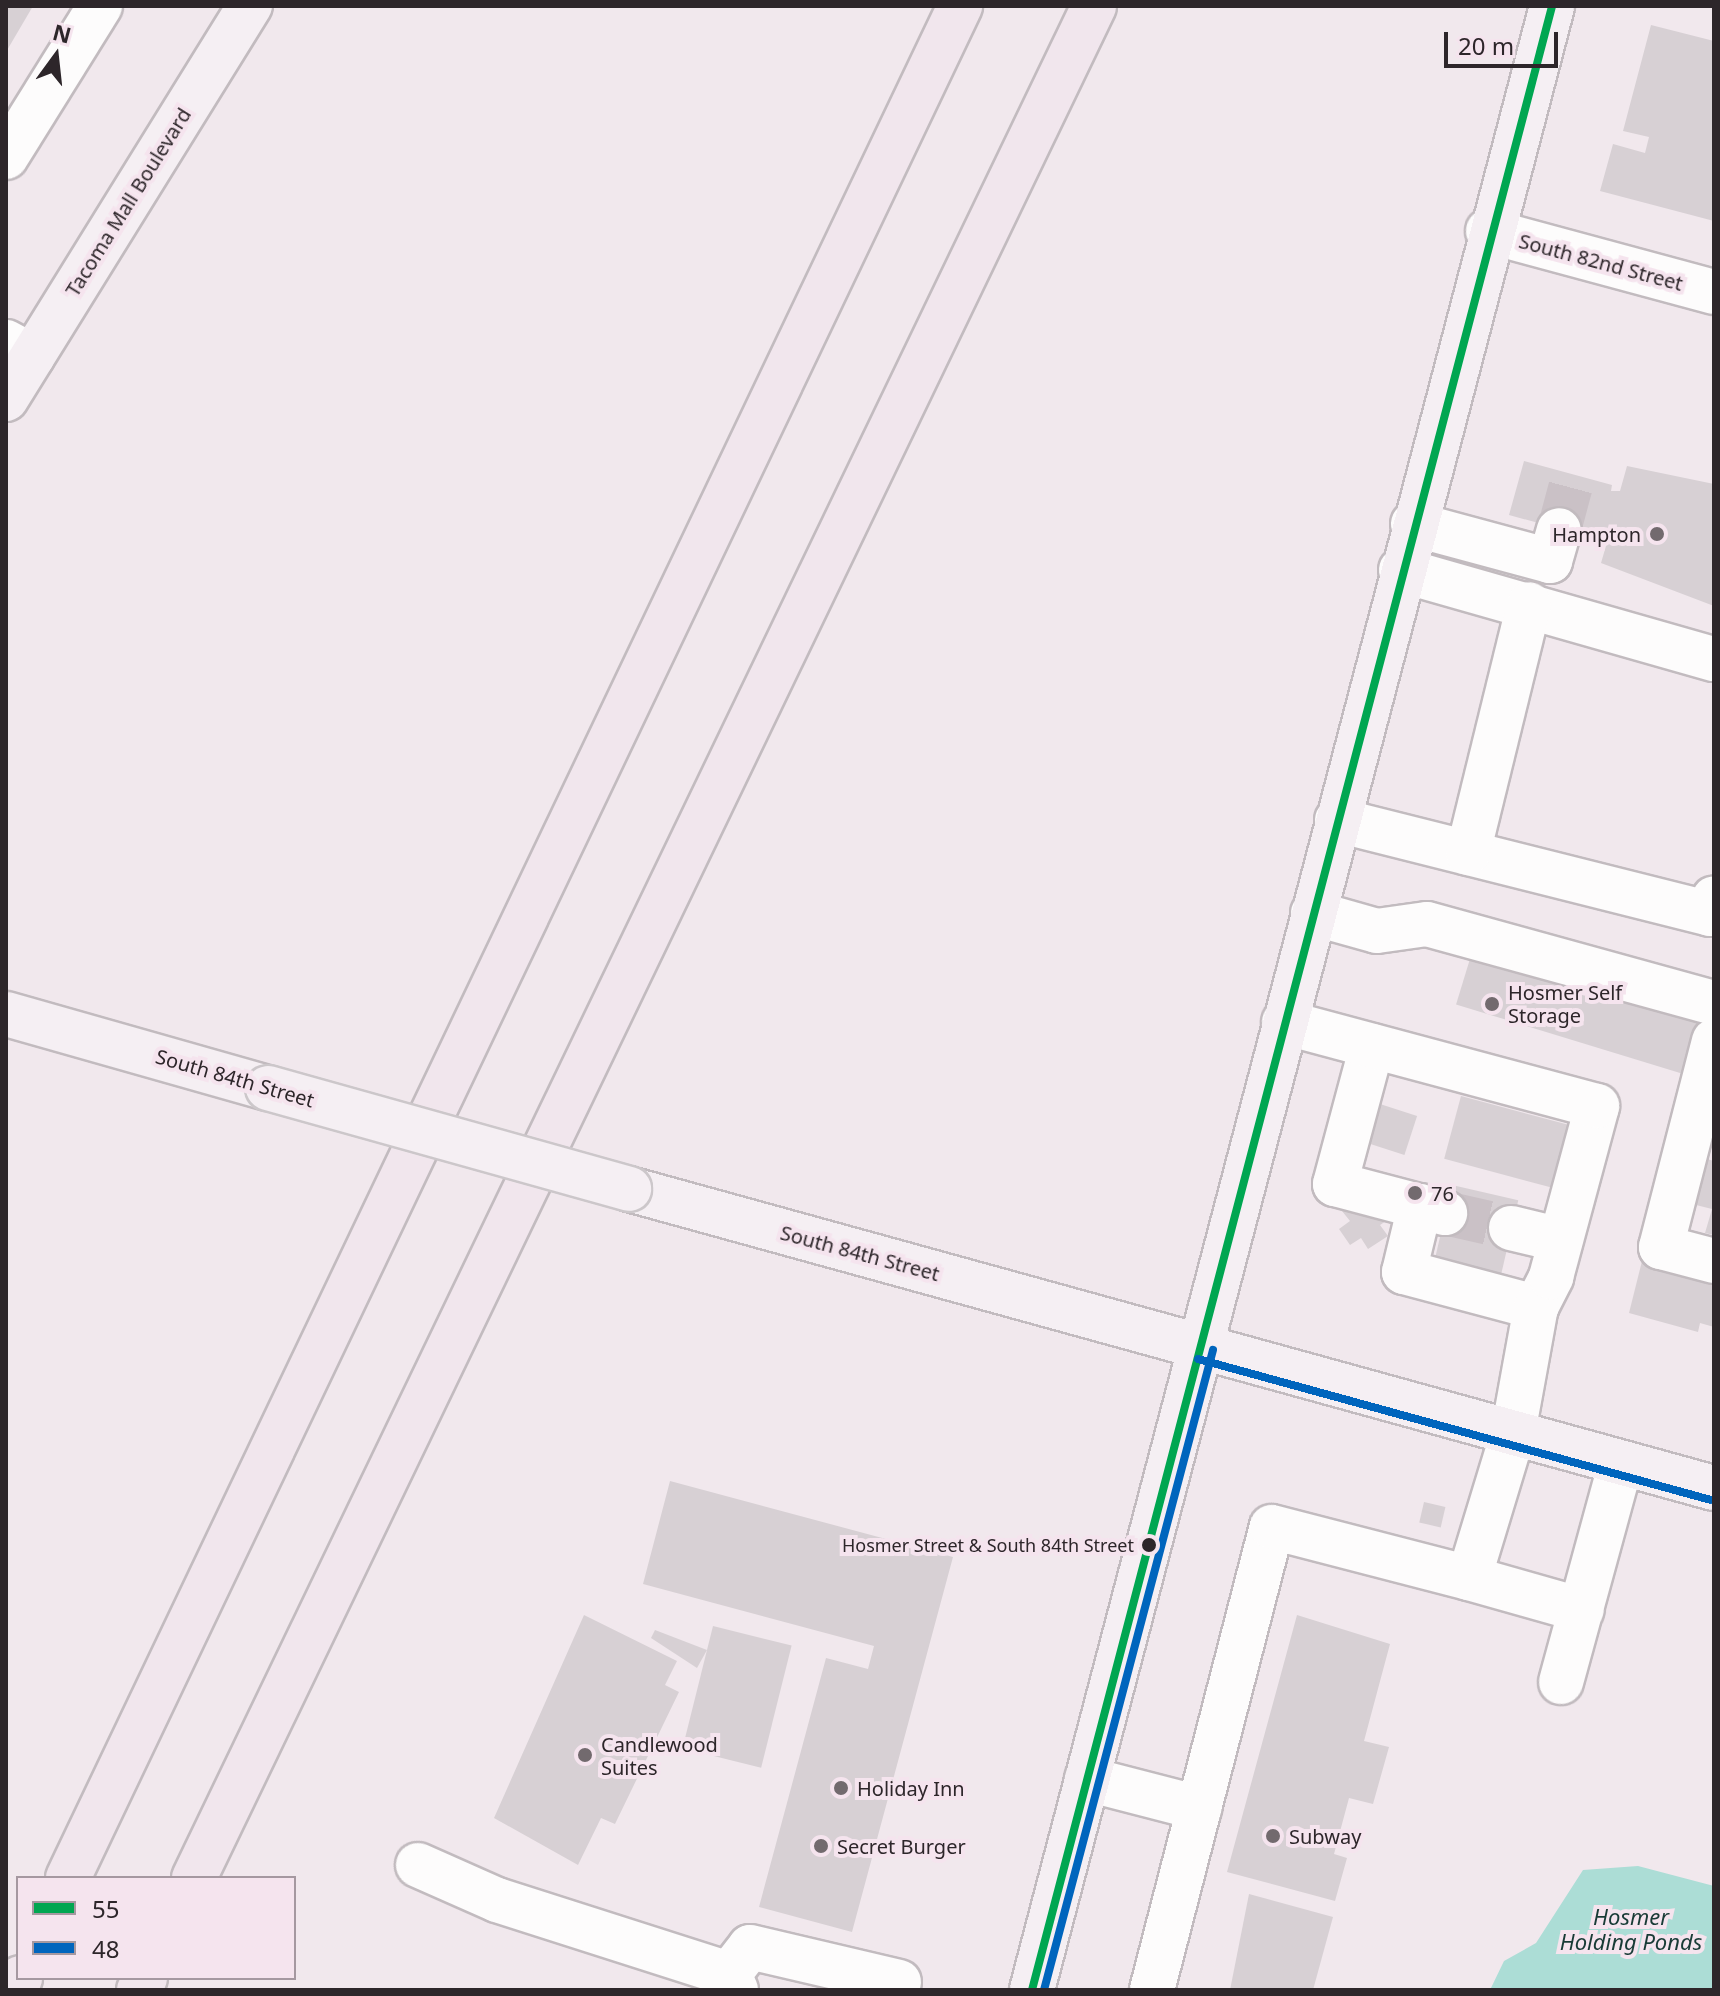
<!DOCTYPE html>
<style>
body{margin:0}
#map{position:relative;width:1720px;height:1996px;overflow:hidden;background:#f1e8ed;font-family:"Noto Sans",sans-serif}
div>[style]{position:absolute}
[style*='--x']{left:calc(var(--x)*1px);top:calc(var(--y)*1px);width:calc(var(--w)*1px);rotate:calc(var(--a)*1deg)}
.water>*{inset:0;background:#acddd6}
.building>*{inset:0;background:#d7d0d4;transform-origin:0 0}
.minor-tunnel>*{height:44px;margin-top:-22px;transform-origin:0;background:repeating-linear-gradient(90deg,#cac1c6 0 44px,transparent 0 66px)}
.roads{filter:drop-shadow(2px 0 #c2bbbf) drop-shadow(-2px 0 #c2bbbf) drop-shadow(0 2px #c2bbbf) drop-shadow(0 -2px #c2bbbf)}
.minor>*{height:44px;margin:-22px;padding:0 22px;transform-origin:22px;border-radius:22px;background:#fdfcfc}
.major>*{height:44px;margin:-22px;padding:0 22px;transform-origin:22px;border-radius:22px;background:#f5eff3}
.highway>*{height:44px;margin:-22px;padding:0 22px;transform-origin:22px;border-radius:22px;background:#f1e6ed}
.bridges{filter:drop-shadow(2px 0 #ccc7ca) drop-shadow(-2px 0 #ccc7ca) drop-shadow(0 2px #ccc7ca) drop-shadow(0 -2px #ccc7ca)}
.major-bridge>*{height:44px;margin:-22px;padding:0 22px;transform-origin:22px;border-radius:22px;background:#f5eff3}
.bus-1>*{height:8px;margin:-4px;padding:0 4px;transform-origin:4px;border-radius:4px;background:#00a651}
.bus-2>*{height:8px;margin:-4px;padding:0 4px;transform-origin:4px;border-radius:4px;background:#0065bd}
.dots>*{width:22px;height:22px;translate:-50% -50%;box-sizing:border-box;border:4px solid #f5e4ee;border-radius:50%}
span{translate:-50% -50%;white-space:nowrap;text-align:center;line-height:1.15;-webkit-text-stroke:8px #f5e4ee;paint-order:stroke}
.bus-label{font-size:18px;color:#2d262a}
.right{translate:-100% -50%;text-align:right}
.street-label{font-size:20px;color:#2d262a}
.poi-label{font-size:20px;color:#2d262a}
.left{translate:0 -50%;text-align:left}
.water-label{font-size:22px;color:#183b36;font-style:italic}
.frame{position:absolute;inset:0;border:8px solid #2d262a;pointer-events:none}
.legend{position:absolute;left:16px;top:1876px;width:280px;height:104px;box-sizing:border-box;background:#f5e4ee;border:2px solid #a598a0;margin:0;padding:10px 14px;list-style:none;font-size:24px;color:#2d262a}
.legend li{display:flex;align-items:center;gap:16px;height:40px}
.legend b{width:40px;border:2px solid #a598a0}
.north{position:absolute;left:16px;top:16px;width:80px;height:80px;-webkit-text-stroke:6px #f5e4ee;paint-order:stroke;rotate:15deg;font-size:22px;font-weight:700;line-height:32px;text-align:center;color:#2d262a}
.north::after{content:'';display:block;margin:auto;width:28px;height:36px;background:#2d262a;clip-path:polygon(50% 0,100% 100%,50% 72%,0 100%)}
.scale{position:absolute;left:1444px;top:32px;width:114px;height:36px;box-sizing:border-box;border:4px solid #2d262a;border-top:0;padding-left:10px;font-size:24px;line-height:28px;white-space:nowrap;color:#2d262a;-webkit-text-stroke:6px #f5e4ee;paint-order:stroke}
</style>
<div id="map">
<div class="water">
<div style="clip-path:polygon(1638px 1866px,1714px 1886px,1714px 1990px,1490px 1990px,1504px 1961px,1536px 1943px,1583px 1870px)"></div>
</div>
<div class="building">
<div style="clip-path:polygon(6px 6px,33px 6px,6px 52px)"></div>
<div style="clip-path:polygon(1651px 25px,1714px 41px,1714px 221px,1600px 191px,1613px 144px,1645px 153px,1649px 137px,1623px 131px)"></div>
<div style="clip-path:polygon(1524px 461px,1612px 485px,1611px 491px,1620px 491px,1627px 466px,1714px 484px,1714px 606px,1601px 563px,1608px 539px,1599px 530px,1597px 539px,1509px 515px)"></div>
<div style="left:1473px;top:949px;width:236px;height:58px;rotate:17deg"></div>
<div style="left:1461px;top:1096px;width:113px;height:65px;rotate:15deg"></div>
<div style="left:1380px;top:1104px;width:39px;height:41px;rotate:18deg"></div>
<div style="clip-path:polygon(1707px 1159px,1714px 1161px,1714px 1235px,1705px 1233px,1712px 1209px,1696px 1205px)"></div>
<div style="left:1452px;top:1185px;width:68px;height:89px;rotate:13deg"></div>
<div style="clip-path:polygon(1362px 1198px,1389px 1219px,1380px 1225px,1388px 1236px,1368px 1249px,1361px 1238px,1350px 1245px,1339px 1229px,1350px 1221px,1342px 1211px)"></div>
<div style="clip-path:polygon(1642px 1261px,1714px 1280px,1714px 1327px,1700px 1323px,1698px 1332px,1629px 1313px)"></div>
<div style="clip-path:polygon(670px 1481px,953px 1557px,852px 1932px,759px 1907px,826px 1658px,868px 1669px,874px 1646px,643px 1584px)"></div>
<div style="left:1424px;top:1502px;width:22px;height:21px;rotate:13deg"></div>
<div style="clip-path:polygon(584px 1615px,677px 1661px,665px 1685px,679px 1692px,615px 1824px,601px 1818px,578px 1865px,494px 1818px)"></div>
<div style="clip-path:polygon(1297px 1615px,1390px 1644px,1364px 1741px,1389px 1747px,1373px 1804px,1349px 1798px,1334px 1854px,1347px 1858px,1335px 1901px,1227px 1872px)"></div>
<div style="left:713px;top:1626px;width:81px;height:126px;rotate:14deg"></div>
<div style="clip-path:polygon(655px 1630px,707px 1650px,697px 1668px,651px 1638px)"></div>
<div style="clip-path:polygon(1249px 1894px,1333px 1917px,1313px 1990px,1230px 1990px)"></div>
</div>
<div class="minor-tunnel">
<div style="--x:1559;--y:530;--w:58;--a:-75"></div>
<div style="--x:1445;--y:1213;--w:68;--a:12.8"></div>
</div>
<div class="roads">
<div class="minor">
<div style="--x:6;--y:157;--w:178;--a:-58.1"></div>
<div style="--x:1488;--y:231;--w:234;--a:15.1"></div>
<div style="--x:6;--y:342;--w:30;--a:28"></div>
<div style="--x:1413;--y:524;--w:142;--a:15.1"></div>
<div style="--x:1550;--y:561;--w:32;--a:-74"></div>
<div style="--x:1401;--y:570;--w:325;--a:15.9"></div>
<div style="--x:1337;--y:820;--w:385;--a:14.1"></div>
<div style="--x:1710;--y:914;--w:16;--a:-76"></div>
<div style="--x:1468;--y:853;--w:256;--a:-76.2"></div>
<div style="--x:1313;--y:913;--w:66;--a:15.7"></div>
<div style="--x:1377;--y:931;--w:50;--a:-8"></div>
<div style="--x:1427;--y:924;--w:298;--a:15.4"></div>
<div style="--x:1714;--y:1041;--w:213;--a:104.4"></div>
<div style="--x:1661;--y:1247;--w:55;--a:14.8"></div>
<div style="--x:1372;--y:1046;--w:143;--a:105"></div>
<div style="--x:1335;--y:1184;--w:114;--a:14.8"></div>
<div style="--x:1420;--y:1206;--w:68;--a:103.6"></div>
<div style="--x:1404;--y:1272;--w:137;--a:14.9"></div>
<div style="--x:1511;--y:1228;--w:51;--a:13.5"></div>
<div style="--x:1469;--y:1578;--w:117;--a:15.8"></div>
<div style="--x:1561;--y:1682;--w:227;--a:-74.7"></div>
<div style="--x:1087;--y:1779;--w:116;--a:14.5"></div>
<div style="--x:418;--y:1865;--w:86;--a:23.9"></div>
<div style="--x:497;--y:1900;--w:244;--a:17.7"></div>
<div style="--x:736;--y:1990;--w:17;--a:-114"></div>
<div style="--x:729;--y:1974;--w:34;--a:-52"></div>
<div style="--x:750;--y:1947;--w:153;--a:13.2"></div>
<div style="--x:1152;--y:1990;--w:478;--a:-75.5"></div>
<div style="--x:1272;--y:1527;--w:203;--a:14.5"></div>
<div style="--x:1469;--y:1578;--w:152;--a:-73.1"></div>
<div style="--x:1513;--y:1433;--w:128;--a:-79.7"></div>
<div style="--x:1536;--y:1307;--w:34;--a:-63"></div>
<div style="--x:1551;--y:1277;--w:177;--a:-74.9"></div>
<div style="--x:1597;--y:1106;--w:324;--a:-165"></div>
</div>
<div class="major">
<div style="--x:6;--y:399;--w:463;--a:-58.2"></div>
<div style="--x:6;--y:1014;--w:272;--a:15.8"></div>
<div style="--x:629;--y:1189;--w:1125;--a:15.41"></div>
<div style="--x:1032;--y:1990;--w:2051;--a:-75.31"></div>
</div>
<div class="highway">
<div style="--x:68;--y:1878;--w:2074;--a:-64.52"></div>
<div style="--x:194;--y:1878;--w:2077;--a:-64.32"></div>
<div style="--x:15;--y:1990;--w:13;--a:-67"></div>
<div style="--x:139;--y:1990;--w:13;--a:-63"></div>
</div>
</div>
<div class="bridges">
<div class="major-bridge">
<div style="--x:268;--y:1088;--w:375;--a:15.6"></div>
</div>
</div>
<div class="bus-1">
<div style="--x:1032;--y:1990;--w:2051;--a:-75.31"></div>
</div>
<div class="bus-2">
<div style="--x:1198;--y:1359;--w:532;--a:15.37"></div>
<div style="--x:1044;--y:1990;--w:662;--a:-75.21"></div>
</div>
<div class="dots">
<div style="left:1657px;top:534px;background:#726a6e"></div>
<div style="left:1492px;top:1004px;background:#726a6e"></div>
<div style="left:1415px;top:1193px;background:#726a6e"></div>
<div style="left:1149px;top:1545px;background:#2d262a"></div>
<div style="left:585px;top:1755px;background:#726a6e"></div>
<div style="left:841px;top:1788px;background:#726a6e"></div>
<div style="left:1273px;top:1836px;background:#726a6e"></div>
<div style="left:821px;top:1846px;background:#726a6e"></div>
</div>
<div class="bus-label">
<span class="right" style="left:1134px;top:1545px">Hosmer Street &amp; South 84th Street</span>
</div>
<div class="street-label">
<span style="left:128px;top:202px;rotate:-58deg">Tacoma Mall Boulevard</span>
<span style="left:1601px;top:262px;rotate:15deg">South 82nd Street</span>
<span style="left:235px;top:1078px;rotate:16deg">South 84th Street</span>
<span style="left:860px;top:1253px;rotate:15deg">South 84th Street</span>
</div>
<div class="poi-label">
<span class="right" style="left:1641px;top:534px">Hampton</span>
<span class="left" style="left:1508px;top:1004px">Hosmer Self<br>Storage</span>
<span class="left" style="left:1431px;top:1193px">76</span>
<span class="left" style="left:601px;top:1756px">Candlewood<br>Suites</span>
<span class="left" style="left:857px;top:1788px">Holiday Inn</span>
<span class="left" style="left:1289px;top:1836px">Subway</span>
<span class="left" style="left:837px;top:1846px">Secret Burger</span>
</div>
<div class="water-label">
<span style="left:1631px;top:1929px">Hosmer<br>Holding Ponds</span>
</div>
<div class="frame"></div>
<ul class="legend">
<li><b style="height:10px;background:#00a651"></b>55</li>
<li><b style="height:10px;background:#0065bd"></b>48</li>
</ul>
<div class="north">N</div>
<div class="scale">20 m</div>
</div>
